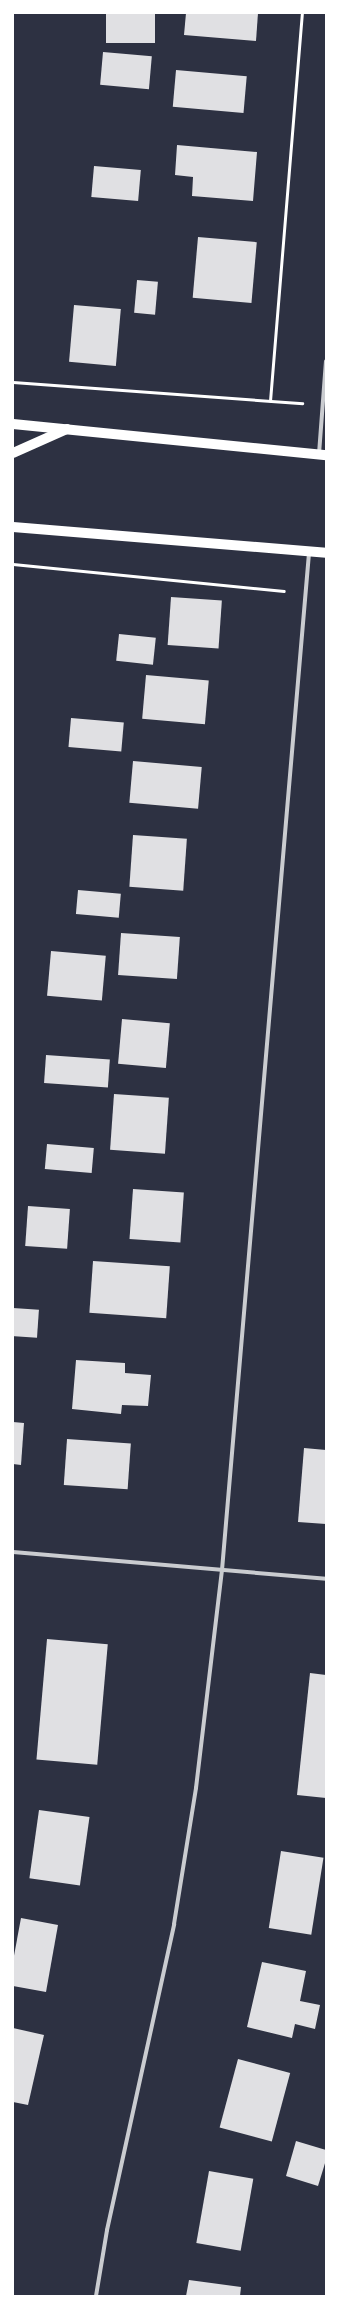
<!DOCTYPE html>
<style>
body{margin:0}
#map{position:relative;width:339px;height:2309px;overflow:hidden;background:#2d3142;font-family:"Public Sans",sans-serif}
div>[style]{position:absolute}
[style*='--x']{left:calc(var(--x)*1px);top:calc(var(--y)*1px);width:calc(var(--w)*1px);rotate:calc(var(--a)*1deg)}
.building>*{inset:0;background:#e0e0e3;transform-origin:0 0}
.path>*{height:2.5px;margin:-1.25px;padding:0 1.25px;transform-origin:1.25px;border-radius:1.25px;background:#fff}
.minor>*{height:4px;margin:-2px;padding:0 2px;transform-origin:2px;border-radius:2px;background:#caccd0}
.primary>*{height:10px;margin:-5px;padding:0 5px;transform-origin:5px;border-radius:5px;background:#fff}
span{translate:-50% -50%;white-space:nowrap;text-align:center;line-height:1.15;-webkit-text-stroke:4px #fff;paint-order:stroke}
.frame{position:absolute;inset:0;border:14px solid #fff;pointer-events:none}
</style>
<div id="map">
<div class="building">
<div style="left:106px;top:13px;width:49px;height:30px"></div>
<div style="clip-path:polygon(186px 13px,258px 13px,256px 41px,184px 35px)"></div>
<div style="left:103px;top:52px;width:49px;height:33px;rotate:5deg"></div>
<div style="left:176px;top:70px;width:71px;height:37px;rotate:5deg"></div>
<div style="clip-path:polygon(177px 145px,257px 152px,253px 201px,192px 196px,193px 177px,175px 175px)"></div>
<div style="left:94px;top:166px;width:47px;height:31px;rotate:5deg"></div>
<div style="left:198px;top:237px;width:59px;height:61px;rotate:5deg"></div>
<div style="left:137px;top:280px;width:21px;height:33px;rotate:5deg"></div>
<div style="left:74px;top:305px;width:47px;height:57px;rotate:5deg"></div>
<div style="left:171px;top:597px;width:51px;height:48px;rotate:4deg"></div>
<div style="left:119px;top:634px;width:37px;height:27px;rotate:6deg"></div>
<div style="left:146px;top:675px;width:63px;height:44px;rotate:5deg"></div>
<div style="left:71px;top:718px;width:53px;height:29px;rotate:5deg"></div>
<div style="left:133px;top:761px;width:69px;height:42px;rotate:5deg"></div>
<div style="left:133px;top:835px;width:54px;height:52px;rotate:4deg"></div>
<div style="left:78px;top:890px;width:43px;height:24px;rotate:5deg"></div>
<div style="left:121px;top:933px;width:59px;height:42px;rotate:4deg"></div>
<div style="left:51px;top:951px;width:55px;height:45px;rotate:5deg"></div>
<div style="left:122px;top:1019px;width:48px;height:45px;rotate:5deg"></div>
<div style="left:46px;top:1055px;width:64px;height:28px;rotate:4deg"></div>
<div style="left:114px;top:1094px;width:55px;height:56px;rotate:4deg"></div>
<div style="left:47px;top:1144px;width:47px;height:25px;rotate:5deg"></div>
<div style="left:133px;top:1189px;width:51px;height:50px;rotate:4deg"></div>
<div style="left:28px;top:1206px;width:42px;height:40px;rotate:4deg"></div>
<div style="left:93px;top:1261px;width:77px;height:52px;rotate:4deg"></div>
<div style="left:13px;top:1308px;width:26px;height:28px;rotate:4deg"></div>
<div style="clip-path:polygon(76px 1360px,125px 1363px,125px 1373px,151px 1375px,148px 1406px,122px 1405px,121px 1414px,72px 1409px)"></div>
<div style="clip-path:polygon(13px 1422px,24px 1423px,21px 1465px,13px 1464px)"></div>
<div style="left:67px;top:1439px;width:64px;height:46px;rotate:4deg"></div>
<div style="clip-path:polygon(304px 1448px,326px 1450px,326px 1524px,298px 1522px)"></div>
<div style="left:47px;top:1639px;width:61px;height:121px;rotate:5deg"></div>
<div style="clip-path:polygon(310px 1673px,326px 1675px,326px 1798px,297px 1795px)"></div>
<div style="left:39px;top:1810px;width:51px;height:69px;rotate:8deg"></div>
<div style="left:281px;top:1851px;width:43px;height:78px;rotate:9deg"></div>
<div style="clip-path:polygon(21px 1918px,58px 1925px,46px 1992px,13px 1986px,13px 1961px)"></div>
<div style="clip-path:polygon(262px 1962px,306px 1971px,300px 2001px,320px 2005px,315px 2029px,295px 2024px,292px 2038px,247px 2027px)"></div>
<div style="clip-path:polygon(13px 2028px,44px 2035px,28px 2105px,13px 2102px)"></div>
<div style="left:238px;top:2059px;width:54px;height:71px;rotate:15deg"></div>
<div style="clip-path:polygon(296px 2141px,326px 2150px,326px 2160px,318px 2186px,286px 2176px)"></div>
<div style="left:209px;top:2171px;width:45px;height:73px;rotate:10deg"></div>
<div style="clip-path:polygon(189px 2280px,241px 2287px,240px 2296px,186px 2296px)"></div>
</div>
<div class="path">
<div style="--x:13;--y:382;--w:290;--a:4.2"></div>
<div style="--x:270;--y:401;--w:389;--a:-85.3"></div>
<div style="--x:13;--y:564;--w:272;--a:5.7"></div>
</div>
<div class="minor">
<div style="--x:319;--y:454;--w:93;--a:-85.7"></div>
<div style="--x:13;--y:1552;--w:314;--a:4.9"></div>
<div style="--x:96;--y:2296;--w:67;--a:-80.5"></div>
<div style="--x:107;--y:2230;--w:313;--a:-77.6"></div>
<div style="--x:174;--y:1924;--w:138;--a:-80.8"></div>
<div style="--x:196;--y:1788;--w:220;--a:-83.2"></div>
<div style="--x:222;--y:1570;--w:1021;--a:-85.11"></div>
</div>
<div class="primary">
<div style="--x:13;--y:424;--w:315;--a:5.7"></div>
<div style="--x:13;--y:453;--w:59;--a:-24"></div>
<div style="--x:13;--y:527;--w:314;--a:4.7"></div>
</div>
<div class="frame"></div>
</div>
